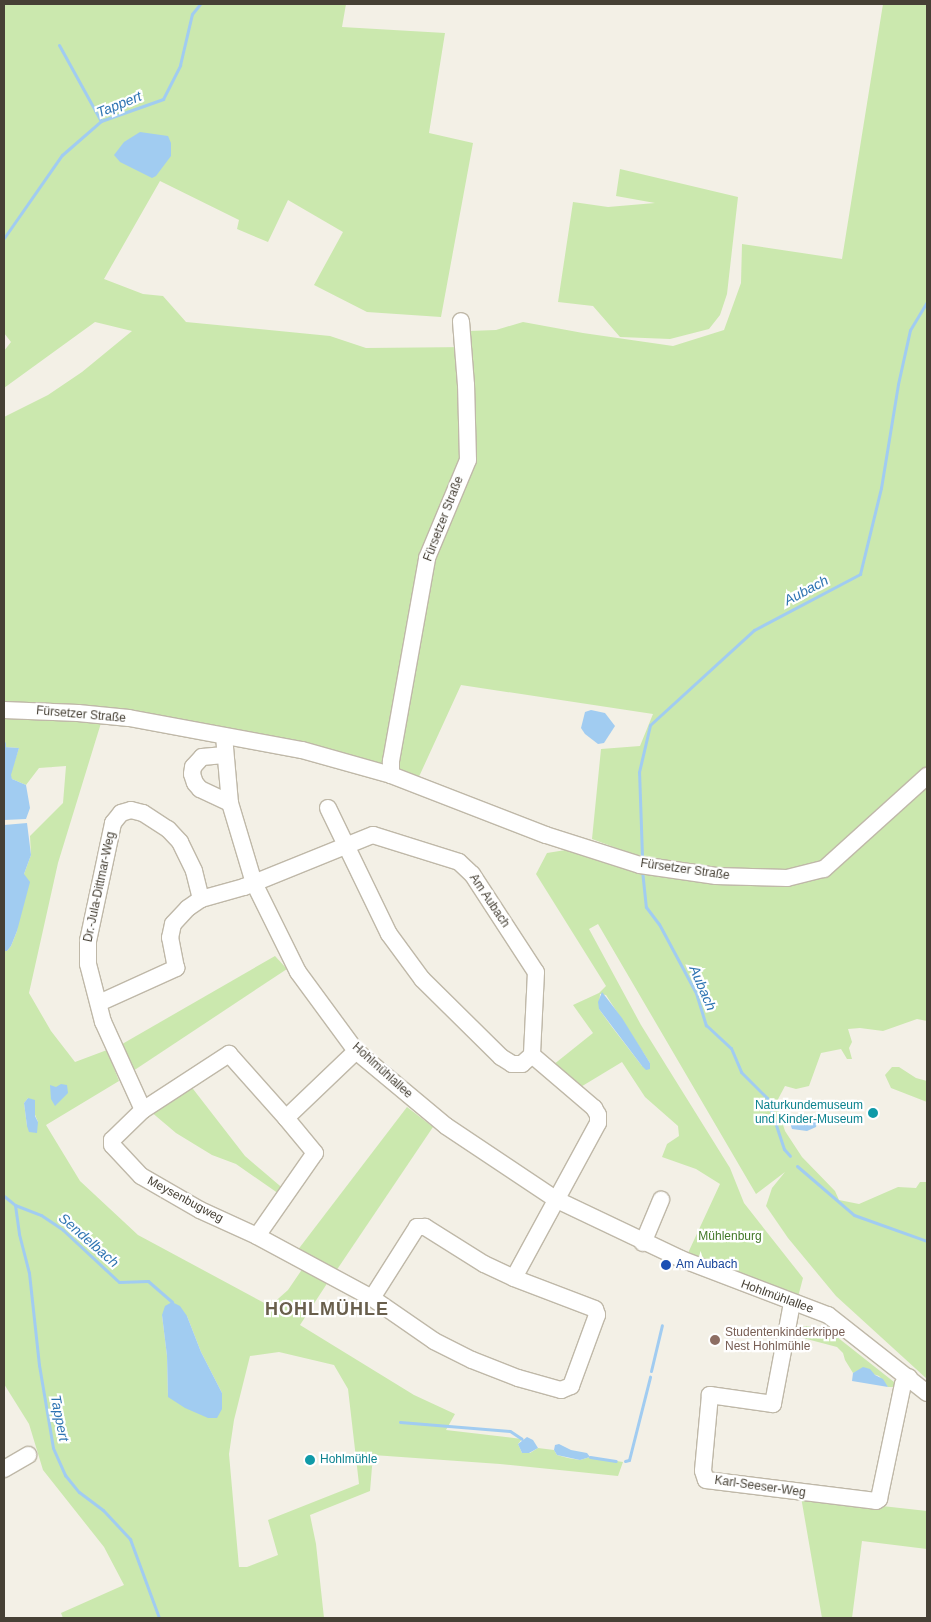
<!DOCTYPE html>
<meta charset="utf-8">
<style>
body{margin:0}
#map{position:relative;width:931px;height:1622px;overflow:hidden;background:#f3f0e6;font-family:Helvetica,sans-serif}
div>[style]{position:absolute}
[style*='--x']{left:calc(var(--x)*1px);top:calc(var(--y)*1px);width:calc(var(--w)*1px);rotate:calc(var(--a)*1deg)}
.green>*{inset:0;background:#cbe8ae}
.water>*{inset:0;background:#a1ccf1}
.stream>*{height:3px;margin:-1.5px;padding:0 1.5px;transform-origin:1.5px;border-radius:1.5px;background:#a1ccf1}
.roads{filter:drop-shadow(1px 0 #bfb8a8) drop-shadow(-1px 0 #bfb8a8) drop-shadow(0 1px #bfb8a8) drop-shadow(0 -1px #bfb8a8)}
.minor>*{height:16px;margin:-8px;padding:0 8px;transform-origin:8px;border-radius:8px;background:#fff}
.dots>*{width:14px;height:14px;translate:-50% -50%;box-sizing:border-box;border:2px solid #fff;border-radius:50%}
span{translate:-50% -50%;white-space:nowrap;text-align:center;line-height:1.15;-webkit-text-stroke:4.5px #fff;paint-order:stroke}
.street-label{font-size:12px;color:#464035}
.culture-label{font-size:12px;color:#0d838f}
.right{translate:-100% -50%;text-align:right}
.left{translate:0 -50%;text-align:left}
.park-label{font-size:12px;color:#427828}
.transit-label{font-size:12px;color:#164399}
.education-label{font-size:12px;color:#785e54}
.water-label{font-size:14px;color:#2e74b2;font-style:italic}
.district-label{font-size:18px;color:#695f4c;font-weight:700;letter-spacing:1px}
.frame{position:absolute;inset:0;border:5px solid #464035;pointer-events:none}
</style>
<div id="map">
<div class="green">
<div style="clip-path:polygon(4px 4px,346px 4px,342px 27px,445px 33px,429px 133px,473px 143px,441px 317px,367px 312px,314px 285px,343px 232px,288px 200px,268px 242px,237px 229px,239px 220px,160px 181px,104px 279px,143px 294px,163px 296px,186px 322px,330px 336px,366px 348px,469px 347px,469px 331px,496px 330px,523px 322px,583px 333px,673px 346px,724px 330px,741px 283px,742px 244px,842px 259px,883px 4px,927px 4px,927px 772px,911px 779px,823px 865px,786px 875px,716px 870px,646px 859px,592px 839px,601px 749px,640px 746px,653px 714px,461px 685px,417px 781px,311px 748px,4px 706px,4px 417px,48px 395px,82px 372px,132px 331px,95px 322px,4px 388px,4px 351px,11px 342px,4px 333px)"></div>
<div style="clip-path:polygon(620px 169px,738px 197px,727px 294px,720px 315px,709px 329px,670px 339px,620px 337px,593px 306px,558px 302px,573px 202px,608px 207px,655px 203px,616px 196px)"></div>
<div style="clip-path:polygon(evenodd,54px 718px,101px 723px,58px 863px,29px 993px,51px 1031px,75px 1062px,107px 1050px,119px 1081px,46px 1125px,80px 1181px,138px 1235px,270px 1306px,288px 1290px,303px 1268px,328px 1282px,300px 1325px,414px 1395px,455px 1414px,446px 1430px,522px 1439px,518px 1444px,522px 1453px,530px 1453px,538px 1448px,554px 1450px,557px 1455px,568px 1458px,580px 1460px,590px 1457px,623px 1462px,618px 1476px,500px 1464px,373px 1455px,370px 1491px,310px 1515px,316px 1544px,324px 1618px,63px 1618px,61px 1613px,124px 1585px,104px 1547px,43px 1470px,29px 1424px,4px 1384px,4px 951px,7px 951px,11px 946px,17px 931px,24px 874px,31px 855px,30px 836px,63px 803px,66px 766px,39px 768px,26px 785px,12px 779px,10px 775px,19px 748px,4px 747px,4px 719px,54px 718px,28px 1098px,38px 1122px,27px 1126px,24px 1103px,28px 1098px,54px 718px,162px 1315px,187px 1316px,201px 1352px,222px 1393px,168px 1397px,167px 1356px,162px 1315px,54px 718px,279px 1352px,334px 1365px,348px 1389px,359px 1484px,268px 1520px,278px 1555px,247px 1567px,239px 1567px,229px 1454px,234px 1420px,250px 1356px,279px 1352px)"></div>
<div style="clip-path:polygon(evenodd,927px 777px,927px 1021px,917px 1019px,883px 1031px,860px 1028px,848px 1029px,852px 1042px,849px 1048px,852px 1059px,847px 1059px,841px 1049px,821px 1053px,809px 1086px,796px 1089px,785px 1086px,776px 1103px,785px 1131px,802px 1157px,835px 1191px,839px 1200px,859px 1204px,898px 1187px,916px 1188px,920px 1182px,927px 1182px,927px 1379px,836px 1296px,788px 1238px,766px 1206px,772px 1188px,785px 1172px,756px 1194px,598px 924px,589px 929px,641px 1025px,730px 1168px,744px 1203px,803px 1278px,798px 1297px,688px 1253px,720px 1184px,696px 1169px,662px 1157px,667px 1144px,679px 1136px,678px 1126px,645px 1097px,622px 1062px,579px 1088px,553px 1065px,593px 1033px,573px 1005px,599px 993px,606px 986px,536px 874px,547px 853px,572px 849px,716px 876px,824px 869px,927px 777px,600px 994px,606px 995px,650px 1063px,642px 1066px,612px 1027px,599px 1009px,600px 994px)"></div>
<div style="clip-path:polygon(275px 956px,287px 969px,130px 1073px,117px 1047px)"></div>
<div style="clip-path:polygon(892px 1067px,899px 1067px,916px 1078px,927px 1081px,927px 1102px,891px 1088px,885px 1075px)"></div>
<div style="clip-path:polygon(190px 1085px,245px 1156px,286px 1191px,282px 1196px,236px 1164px,212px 1155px,176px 1133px,150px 1111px)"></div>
<div style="clip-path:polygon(407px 1107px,433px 1127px,334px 1274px,297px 1251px)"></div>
<div style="clip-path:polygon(808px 1326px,832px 1333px,894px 1382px,894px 1387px,888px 1387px,879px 1376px,860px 1370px,853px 1373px,845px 1360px,843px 1353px,837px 1347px,799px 1337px,801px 1327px)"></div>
<div style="clip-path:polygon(801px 1497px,927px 1511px,927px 1549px,862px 1541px,852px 1618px,822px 1618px)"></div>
</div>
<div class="water">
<div style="clip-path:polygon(140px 132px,168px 136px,171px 143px,171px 156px,156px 176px,152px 178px,120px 162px,114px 155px,124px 142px)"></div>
<div style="clip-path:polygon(591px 710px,605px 713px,615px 726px,604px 743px,598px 744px,585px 734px,581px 728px,585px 712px)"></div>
<div style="clip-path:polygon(4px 747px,19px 748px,11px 775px,12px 779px,26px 785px,30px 808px,26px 819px,4px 820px)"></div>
<div style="clip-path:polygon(27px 823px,31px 855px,24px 874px,30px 882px,17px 931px,11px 946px,7px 951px,4px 951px,4px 825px)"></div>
<div style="clip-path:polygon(602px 992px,622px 1018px,650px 1063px,650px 1069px,646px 1070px,642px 1066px,599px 1009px,598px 1002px)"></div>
<div style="clip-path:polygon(61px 1084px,67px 1085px,68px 1093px,55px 1106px,51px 1099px,50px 1085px,56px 1087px)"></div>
<div style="clip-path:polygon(28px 1098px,35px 1100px,35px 1116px,38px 1122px,37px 1133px,29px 1132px,27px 1126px,24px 1103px)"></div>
<div style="clip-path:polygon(798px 1115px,805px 1116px,809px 1120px,813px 1120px,817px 1123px,816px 1127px,807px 1131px,792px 1129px,789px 1120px,792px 1116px)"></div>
<div style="clip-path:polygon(172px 1302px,180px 1306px,187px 1316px,201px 1352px,222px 1393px,222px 1409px,217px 1418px,208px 1418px,185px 1408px,168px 1397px,167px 1356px,162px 1315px,165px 1306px)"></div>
<div style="clip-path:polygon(863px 1367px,870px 1369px,875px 1375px,883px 1379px,888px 1387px,852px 1381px,853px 1373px)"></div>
<div style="clip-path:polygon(527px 1437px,533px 1440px,538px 1448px,529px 1453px,522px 1453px,518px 1444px)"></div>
<div style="clip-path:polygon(559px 1444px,571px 1450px,587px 1453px,590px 1457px,580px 1460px,557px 1455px,554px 1450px,555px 1445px)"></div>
</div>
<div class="stream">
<div style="--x:59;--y:45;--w:87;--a:61.1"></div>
<div style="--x:4;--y:238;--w:101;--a:-55.1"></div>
<div style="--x:62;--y:155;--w:52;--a:-41.1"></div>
<div style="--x:101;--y:121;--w:66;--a:-19.5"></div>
<div style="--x:163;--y:99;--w:38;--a:-63"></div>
<div style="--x:180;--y:65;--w:52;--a:-76.8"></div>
<div style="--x:192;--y:14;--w:13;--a:-51"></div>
<div style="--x:4;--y:743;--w:4;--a:90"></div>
<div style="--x:642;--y:856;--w:84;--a:-92"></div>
<div style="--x:639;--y:772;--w:48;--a:-76.8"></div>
<div style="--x:650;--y:725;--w:141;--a:-42.4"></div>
<div style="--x:754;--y:630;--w:120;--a:-27.8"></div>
<div style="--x:860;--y:574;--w:89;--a:-76.3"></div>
<div style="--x:881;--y:488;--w:105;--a:-80.7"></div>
<div style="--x:898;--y:384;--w:55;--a:-77.5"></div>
<div style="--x:910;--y:330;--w:33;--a:-59"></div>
<div style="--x:642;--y:870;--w:37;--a:84"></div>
<div style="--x:646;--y:907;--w:21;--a:53"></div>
<div style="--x:659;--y:924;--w:78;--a:61.8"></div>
<div style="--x:696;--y:993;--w:34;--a:73"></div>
<div style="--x:706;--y:1025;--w:34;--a:43"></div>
<div style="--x:731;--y:1048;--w:26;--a:67"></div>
<div style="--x:741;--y:1072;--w:37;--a:45"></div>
<div style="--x:767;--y:1098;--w:54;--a:71.6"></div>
<div style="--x:784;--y:1149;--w:9;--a:49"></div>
<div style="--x:797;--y:1166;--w:75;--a:40.7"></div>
<div style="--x:854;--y:1215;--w:77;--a:19.6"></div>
<div style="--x:4;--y:1196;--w:14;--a:39"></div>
<div style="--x:15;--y:1205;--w:28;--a:21"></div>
<div style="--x:41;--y:1215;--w:27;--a:34"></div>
<div style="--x:63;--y:1230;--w:76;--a:42.9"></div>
<div style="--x:119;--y:1282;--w:29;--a:-2"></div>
<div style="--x:148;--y:1281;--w:32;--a:41"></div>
<div style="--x:15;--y:1205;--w:29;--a:82"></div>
<div style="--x:19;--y:1234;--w:40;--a:75.6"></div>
<div style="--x:29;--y:1273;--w:93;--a:83.8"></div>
<div style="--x:39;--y:1365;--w:84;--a:80.4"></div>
<div style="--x:53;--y:1448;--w:30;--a:66"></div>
<div style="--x:65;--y:1475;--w:22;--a:51"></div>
<div style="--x:79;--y:1492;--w:30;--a:37"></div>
<div style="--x:103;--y:1510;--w:40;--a:47"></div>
<div style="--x:130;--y:1539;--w:84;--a:69.8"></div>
<div style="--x:651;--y:1371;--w:47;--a:-76.6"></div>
<div style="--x:400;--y:1422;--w:110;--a:4.7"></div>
<div style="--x:510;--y:1431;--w:14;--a:34"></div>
<div style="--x:590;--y:1457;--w:26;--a:9"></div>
<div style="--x:625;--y:1461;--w:4;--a:-14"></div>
<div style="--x:629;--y:1460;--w:86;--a:-75.8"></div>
</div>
<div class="roads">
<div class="minor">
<div style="--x:4;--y:710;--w:74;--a:2.3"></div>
<div style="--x:78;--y:713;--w:51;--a:5.6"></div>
<div style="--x:129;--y:718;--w:176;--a:10.5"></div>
<div style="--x:302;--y:750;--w:92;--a:15.7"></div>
<div style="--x:391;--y:775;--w:166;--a:21.2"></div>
<div style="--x:546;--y:835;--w:99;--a:17.7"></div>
<div style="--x:640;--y:865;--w:77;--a:8.2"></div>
<div style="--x:716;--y:876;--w:71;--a:1.6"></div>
<div style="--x:787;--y:878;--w:38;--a:-14"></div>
<div style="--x:824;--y:869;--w:139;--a:-42.1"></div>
<div style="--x:224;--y:736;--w:67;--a:84.9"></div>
<div style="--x:230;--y:803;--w:84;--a:73.3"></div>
<div style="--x:254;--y:883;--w:99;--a:63.7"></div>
<div style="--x:298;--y:972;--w:98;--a:53.7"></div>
<div style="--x:356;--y:1051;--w:117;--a:39.8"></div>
<div style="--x:446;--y:1126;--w:133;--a:33.7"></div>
<div style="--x:557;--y:1200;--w:137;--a:25.4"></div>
<div style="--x:681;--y:1259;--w:157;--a:20.9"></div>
<div style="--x:828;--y:1315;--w:126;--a:38.2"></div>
<div style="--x:224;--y:755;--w:22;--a:175"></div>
<div style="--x:202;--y:757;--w:13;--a:132"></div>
<div style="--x:193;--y:767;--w:7;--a:98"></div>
<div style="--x:192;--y:774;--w:9;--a:72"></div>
<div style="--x:195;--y:783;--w:8;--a:50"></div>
<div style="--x:200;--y:789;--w:33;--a:25"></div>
<div style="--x:391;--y:775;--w:14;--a:-90"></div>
<div style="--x:391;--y:761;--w:206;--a:-79.9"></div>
<div style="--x:427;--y:558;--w:106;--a:-67.3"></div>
<div style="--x:468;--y:460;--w:75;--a:-91.5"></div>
<div style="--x:466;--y:385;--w:64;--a:-94.5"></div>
<div style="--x:328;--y:808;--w:140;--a:64.2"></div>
<div style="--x:389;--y:934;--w:56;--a:53.7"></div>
<div style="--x:422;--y:979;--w:111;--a:44.6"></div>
<div style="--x:501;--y:1057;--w:13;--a:32"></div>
<div style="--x:512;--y:1064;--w:10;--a:0"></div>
<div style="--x:522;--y:1064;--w:13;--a:-42"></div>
<div style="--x:99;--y:1003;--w:85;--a:-24.4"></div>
<div style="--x:176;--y:968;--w:31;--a:-101"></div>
<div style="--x:170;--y:938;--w:14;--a:-78"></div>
<div style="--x:173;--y:924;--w:22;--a:-47"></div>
<div style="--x:188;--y:908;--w:16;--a:-35"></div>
<div style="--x:201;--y:899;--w:45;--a:-15.6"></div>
<div style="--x:244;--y:887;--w:139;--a:-22"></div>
<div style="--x:373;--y:835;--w:90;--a:17.4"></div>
<div style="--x:459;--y:862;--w:18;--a:43"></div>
<div style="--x:472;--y:874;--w:117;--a:56.9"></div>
<div style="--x:536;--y:972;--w:83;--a:92.8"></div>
<div style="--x:532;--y:1055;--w:82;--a:40.5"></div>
<div style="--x:594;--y:1108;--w:8;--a:60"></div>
<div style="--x:598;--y:1115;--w:8;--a:90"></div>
<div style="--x:598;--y:1123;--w:176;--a:118.5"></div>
<div style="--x:514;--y:1278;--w:33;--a:-155"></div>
<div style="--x:484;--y:1264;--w:70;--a:-147.9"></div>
<div style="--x:425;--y:1227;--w:8;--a:180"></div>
<div style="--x:417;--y:1227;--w:84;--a:122.4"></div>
<div style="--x:372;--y:1298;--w:131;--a:-151.7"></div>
<div style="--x:257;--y:1236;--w:101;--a:-55.1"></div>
<div style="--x:315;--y:1153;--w:45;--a:-129.6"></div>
<div style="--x:286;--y:1118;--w:97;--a:-43.7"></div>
<div style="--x:143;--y:1110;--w:97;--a:-114.4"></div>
<div style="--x:103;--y:1022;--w:60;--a:-104.5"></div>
<div style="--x:88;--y:964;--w:23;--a:-90"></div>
<div style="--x:88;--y:941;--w:121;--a:-78"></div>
<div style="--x:113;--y:823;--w:13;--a:-51"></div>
<div style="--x:121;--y:813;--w:10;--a:-17"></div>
<div style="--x:131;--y:810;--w:12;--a:14"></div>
<div style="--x:143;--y:813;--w:30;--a:33"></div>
<div style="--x:168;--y:829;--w:18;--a:47"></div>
<div style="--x:180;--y:842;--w:32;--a:64"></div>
<div style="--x:194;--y:871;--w:29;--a:76"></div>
<div style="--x:257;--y:1236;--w:63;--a:-155.5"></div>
<div style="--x:200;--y:1210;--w:68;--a:-150"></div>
<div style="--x:141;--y:1176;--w:42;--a:-133.1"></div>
<div style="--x:112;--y:1145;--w:5;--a:-90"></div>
<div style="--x:112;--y:1140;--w:43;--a:-44.1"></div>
<div style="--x:143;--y:1110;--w:103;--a:-33.1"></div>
<div style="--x:229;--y:1054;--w:86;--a:48.3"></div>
<div style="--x:643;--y:1243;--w:47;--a:-67.3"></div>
<div style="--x:372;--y:1298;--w:75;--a:34.7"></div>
<div style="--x:434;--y:1341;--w:42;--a:26.6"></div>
<div style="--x:472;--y:1360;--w:49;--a:21.4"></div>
<div style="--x:518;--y:1378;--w:45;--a:15.6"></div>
<div style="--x:561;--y:1390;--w:11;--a:-22"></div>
<div style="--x:571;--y:1386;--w:76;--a:-69.9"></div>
<div style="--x:597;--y:1315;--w:6;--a:-108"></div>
<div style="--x:595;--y:1309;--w:87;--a:-159.1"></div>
<div style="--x:792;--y:1303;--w:103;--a:100.7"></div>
<div style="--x:773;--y:1404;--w:64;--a:-171.9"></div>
<div style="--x:710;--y:1395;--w:76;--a:95.3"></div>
<div style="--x:703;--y:1471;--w:9;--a:72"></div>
<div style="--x:706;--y:1480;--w:171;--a:7"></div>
<div style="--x:876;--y:1501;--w:4;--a:-34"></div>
<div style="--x:879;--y:1499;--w:117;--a:-78.2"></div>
<div style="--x:903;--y:1384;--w:9;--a:-49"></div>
<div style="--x:4;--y:1469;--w:28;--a:-30"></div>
</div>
</div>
<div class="dots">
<div style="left:873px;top:1113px;background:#0f9aa8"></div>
<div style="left:666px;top:1265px;background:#1a4fb4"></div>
<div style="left:715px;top:1340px;background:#8d6e63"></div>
<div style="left:310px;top:1460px;background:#0f9aa8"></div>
</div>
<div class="street-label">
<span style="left:444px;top:519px;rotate:-69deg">Fürsetzer Straße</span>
<span style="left:81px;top:715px;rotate:5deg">Fürsetzer Straße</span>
<span style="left:685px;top:870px;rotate:8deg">Fürsetzer Straße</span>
<span style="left:100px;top:887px;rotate:-78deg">Dr.-Jula-Dittmar-Weg</span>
<span style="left:489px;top:901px;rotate:56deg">Am Aubach</span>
<span style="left:382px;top:1071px;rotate:42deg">Hohlmühlallee</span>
<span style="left:185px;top:1200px;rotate:28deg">Meysenbugweg</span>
<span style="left:777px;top:1297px;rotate:20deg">Hohlmühlallee</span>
<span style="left:760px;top:1487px;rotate:8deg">Karl-Seeser-Weg</span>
</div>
<div class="culture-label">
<span class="right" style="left:863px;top:1113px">Naturkundemuseum<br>und Kinder-Museum</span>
<span class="left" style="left:320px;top:1460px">Hohlmühle</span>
</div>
<div class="park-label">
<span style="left:730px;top:1237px">Mühlenburg</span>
</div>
<div class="transit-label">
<span class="left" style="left:676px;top:1265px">Am Aubach</span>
</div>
<div class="education-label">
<span class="left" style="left:725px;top:1340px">Studentenkinderkrippe<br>Nest Hohlmühle</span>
</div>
<div class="water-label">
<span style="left:119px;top:104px;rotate:-22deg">Tappert</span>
<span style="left:806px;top:590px;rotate:-28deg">Aubach</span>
<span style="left:703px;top:988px;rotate:67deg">Aubach</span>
<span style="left:89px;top:1240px;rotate:41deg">Sendelbach</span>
<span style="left:60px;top:1418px;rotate:79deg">Tappert</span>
</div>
<div class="district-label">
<span style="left:327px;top:1309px">HOHLMÜHLE</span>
</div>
<div class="frame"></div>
</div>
